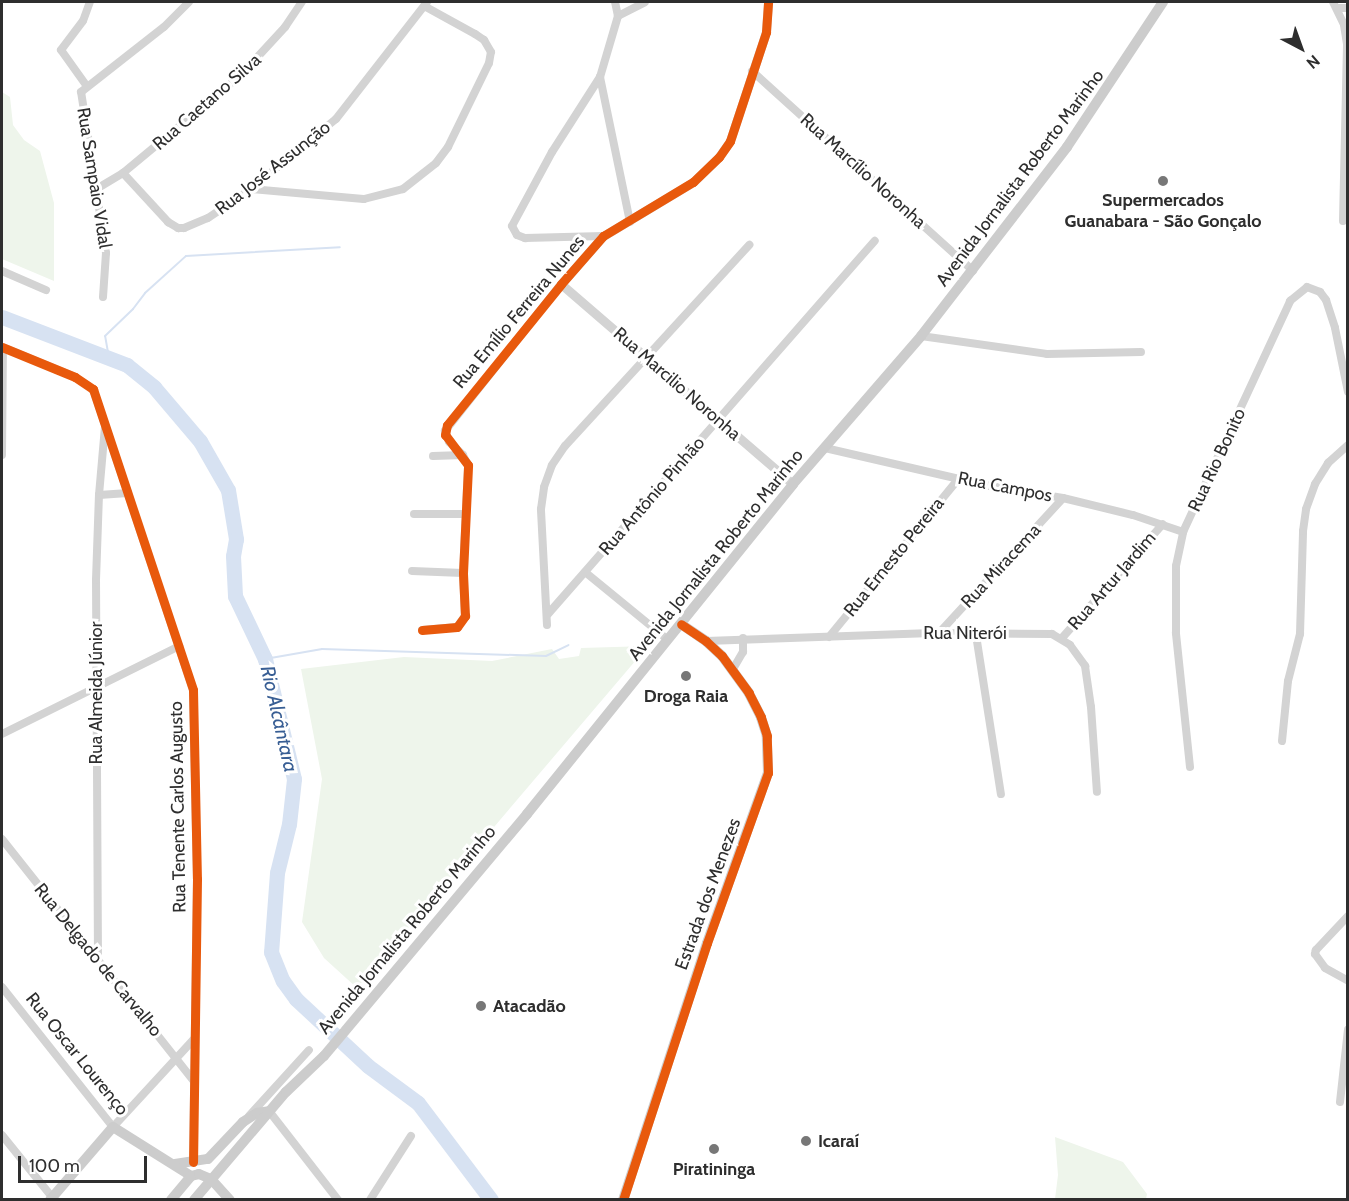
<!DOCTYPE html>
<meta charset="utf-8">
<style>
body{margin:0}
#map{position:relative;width:1349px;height:1201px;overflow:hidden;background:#fff;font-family:Cabin,sans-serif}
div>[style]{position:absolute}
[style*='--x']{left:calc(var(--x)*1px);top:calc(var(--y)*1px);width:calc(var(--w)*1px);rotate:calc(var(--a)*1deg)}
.green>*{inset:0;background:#eef5eb}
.stream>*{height:2px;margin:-1px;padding:0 1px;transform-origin:1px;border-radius:1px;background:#d7e2f2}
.river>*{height:15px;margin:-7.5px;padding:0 7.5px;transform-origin:7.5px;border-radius:7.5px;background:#d7e2f2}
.minor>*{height:8px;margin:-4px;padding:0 4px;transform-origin:4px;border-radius:4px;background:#d3d3d3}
.tertiary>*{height:9px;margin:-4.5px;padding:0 4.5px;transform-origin:4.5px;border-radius:4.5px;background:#d3d3d3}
.secondary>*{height:10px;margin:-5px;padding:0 5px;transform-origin:5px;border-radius:5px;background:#ccc}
.cycleway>*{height:9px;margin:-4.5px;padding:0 4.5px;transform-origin:4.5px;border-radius:4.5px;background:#e8590c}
.dots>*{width:16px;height:16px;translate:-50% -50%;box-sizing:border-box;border:3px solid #fff;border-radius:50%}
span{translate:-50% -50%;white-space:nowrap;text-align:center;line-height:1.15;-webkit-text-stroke:6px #fff;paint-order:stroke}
.street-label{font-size:18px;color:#2e2e2e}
.poi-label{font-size:18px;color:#2e2e2e;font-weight:700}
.left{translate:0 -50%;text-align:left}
.water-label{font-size:20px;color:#385e94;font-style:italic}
.frame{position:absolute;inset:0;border:3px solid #2e2e2e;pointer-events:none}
.north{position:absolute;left:1271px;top:18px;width:60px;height:60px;-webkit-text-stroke:4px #fff;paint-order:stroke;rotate:139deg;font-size:16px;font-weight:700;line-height:24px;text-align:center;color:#2e2e2e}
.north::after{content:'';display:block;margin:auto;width:21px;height:27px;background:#2e2e2e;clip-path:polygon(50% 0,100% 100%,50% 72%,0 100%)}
.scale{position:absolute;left:18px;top:1156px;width:129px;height:27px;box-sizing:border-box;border:3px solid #2e2e2e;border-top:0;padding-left:8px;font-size:18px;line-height:21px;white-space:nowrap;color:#2e2e2e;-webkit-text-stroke:4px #fff;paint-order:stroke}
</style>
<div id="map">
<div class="green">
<div style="clip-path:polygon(2px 92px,10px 97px,13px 125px,24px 140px,40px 151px,54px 203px,54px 281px,2px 259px)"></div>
<div style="clip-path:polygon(648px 646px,357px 988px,324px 958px,302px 922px,322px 779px,301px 669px,404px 657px,492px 661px,552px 649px,559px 659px,579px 656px,581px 648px)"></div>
<div style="clip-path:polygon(1055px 1137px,1123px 1162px,1147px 1194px,1146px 1199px,1055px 1199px,1058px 1175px)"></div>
</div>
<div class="stream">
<div style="--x:109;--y:358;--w:22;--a:-100"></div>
<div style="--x:105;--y:336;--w:39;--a:-44"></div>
<div style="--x:133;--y:309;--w:20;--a:-53"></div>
<div style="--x:145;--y:293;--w:55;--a:-42.1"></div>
<div style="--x:186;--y:256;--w:154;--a:-3.3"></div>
<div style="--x:265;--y:659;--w:58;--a:-10"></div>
<div style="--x:322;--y:649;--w:224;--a:1.8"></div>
<div style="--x:546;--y:656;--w:25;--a:-26"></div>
</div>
<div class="river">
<div style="--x:2;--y:317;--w:134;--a:21"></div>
<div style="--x:127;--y:365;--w:35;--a:39"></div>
<div style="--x:154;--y:387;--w:71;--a:49.6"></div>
<div style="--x:200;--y:441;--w:56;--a:60.3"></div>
<div style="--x:228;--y:490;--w:50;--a:80.7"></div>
<div style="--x:236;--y:539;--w:17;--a:100"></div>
<div style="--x:233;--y:556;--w:40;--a:87.1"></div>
<div style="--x:235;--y:596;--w:70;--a:64.5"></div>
<div style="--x:265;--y:659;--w:123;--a:76.4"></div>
<div style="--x:294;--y:779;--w:45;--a:96.3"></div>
<div style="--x:289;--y:824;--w:50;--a:103.8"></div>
<div style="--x:277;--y:873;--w:79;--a:94.3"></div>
<div style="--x:271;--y:952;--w:31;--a:68"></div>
<div style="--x:283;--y:981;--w:22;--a:54"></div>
<div style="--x:296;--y:999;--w:98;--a:42.9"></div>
<div style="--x:368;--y:1066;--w:62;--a:36.5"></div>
<div style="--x:418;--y:1103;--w:121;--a:53"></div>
</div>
<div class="minor">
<div style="--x:615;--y:2;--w:14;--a:78"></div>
<div style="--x:618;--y:16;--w:64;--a:106.4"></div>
<div style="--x:600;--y:77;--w:148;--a:78.3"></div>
<div style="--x:1333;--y:2;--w:25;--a:64"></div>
<div style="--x:1344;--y:25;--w:20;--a:81"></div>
<div style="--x:1347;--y:45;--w:176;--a:91.3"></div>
<div style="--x:1337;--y:8;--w:11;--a:0"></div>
<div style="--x:618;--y:16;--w:30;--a:-27"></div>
<div style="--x:752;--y:71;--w:298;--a:42.1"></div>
<div style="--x:600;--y:77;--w:89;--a:122.6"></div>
<div style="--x:552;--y:152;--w:84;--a:118.4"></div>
<div style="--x:512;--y:226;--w:10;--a:61"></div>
<div style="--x:517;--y:235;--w:9;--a:21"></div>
<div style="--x:525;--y:238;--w:78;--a:-1.5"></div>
<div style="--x:86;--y:85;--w:43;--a:-125.5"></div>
<div style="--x:61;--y:50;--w:36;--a:-53"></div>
<div style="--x:83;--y:21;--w:20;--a:-70"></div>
<div style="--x:123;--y:173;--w:67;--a:47.4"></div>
<div style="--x:168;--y:222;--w:12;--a:31"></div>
<div style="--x:178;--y:228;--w:6;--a:0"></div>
<div style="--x:184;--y:228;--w:26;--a:-23"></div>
<div style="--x:208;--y:218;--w:52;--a:-34"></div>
<div style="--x:251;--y:189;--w:110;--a:-39.5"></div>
<div style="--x:336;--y:119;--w:148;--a:-52.1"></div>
<div style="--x:98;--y:188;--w:29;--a:-31"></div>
<div style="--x:123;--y:173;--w:152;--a:-39.7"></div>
<div style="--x:240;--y:76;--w:67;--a:-47.4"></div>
<div style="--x:285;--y:27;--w:30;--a:-56"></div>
<div style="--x:251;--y:189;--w:113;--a:5.1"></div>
<div style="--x:364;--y:199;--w:40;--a:-14.4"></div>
<div style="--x:403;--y:189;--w:42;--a:-38.2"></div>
<div style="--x:436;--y:163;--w:20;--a:-53"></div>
<div style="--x:448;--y:147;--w:93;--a:-64"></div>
<div style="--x:489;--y:63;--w:11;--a:-80"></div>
<div style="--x:491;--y:52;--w:14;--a:-120"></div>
<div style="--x:484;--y:40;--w:11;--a:-146"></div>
<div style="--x:475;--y:34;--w:58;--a:-151.2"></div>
<div style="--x:2;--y:271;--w:48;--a:23.4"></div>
<div style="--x:103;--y:297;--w:44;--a:-86.1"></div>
<div style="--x:106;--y:253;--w:163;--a:-98.8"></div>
<div style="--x:81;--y:92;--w:105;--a:-38.1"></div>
<div style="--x:164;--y:27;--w:35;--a:-45"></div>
<div style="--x:921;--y:336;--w:127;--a:8.1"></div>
<div style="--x:1047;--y:354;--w:94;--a:-1.2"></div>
<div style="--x:2;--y:347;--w:79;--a:22.3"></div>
<div style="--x:75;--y:377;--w:22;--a:34"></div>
<div style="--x:93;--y:389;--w:317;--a:71.6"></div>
<div style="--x:193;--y:690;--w:189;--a:88.8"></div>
<div style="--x:197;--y:879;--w:283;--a:90.8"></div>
<div style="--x:825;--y:448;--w:169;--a:13"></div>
<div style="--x:990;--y:486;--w:74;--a:9.3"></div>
<div style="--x:1063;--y:498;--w:72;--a:13.7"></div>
<div style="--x:1133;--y:515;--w:53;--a:18.8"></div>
<div style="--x:2;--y:455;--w:107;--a:-89.5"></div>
<div style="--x:433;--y:456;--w:30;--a:-2"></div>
<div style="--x:99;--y:495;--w:29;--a:-4"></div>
<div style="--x:414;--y:514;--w:51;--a:0"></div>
<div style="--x:412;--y:571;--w:51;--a:2.2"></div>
<div style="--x:585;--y:572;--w:107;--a:39.3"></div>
<div style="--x:548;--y:614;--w:496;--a:-48.8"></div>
<div style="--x:547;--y:625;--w:116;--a:-93"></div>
<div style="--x:541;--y:509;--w:22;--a:-82"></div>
<div style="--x:544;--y:487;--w:23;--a:-70"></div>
<div style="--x:552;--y:465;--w:23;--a:-56"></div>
<div style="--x:565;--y:446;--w:273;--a:-47.5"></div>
<div style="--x:422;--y:630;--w:35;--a:-5"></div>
<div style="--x:457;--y:627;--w:14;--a:-54"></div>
<div style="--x:465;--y:616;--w:43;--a:-92.7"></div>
<div style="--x:463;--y:573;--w:108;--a:-87.3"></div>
<div style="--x:468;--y:465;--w:11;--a:-117"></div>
<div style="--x:463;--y:455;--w:19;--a:-137"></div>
<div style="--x:449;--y:442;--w:12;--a:-110"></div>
<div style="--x:445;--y:431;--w:187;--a:-51.7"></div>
<div style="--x:939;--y:633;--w:183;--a:-47.4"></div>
<div style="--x:976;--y:635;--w:161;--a:81.1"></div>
<div style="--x:829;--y:637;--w:205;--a:-50.7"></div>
<div style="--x:1062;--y:638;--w:152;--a:-48.5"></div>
<div style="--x:706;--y:641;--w:233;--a:-2"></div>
<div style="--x:939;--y:633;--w:113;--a:0.5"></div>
<div style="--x:1052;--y:634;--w:21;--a:31"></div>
<div style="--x:1070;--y:645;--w:26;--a:54"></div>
<div style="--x:1085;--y:666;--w:41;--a:81.7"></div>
<div style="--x:1091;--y:707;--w:85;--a:86"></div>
<div style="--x:733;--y:669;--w:20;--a:-60"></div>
<div style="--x:743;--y:652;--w:14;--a:-90"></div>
<div style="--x:2;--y:734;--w:198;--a:-26.4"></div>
<div style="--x:1282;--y:741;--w:60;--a:-84.3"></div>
<div style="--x:1288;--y:681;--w:49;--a:-75.7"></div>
<div style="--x:1300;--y:634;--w:103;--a:-88.3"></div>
<div style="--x:1303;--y:531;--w:22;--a:-82"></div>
<div style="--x:1306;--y:509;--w:27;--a:-70"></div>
<div style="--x:1315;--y:484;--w:25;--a:-58"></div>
<div style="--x:1328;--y:463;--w:27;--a:-42"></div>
<div style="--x:1190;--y:767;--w:135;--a:-96"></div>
<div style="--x:1176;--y:633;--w:67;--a:-90"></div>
<div style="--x:1176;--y:566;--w:35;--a:-78"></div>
<div style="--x:1183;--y:532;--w:255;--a:-65.1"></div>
<div style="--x:1290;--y:301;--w:22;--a:-39"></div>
<div style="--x:1307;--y:287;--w:14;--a:21"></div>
<div style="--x:1320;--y:292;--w:10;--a:53"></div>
<div style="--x:1326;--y:300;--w:29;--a:72"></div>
<div style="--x:1335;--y:328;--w:65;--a:78.5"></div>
<div style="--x:2;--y:839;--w:309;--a:51.6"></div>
<div style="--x:1348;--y:916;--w:47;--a:133.3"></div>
<div style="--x:1316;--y:950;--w:4;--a:104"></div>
<div style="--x:1315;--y:954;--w:17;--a:54"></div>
<div style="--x:1325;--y:968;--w:26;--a:29"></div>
<div style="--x:98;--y:960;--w:380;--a:-90.3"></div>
<div style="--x:96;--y:580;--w:85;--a:-88"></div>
<div style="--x:99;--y:495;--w:68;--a:-85"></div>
<div style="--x:2;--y:987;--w:179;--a:51.6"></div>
<div style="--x:113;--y:1127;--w:120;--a:-47.4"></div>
<div style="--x:1340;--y:1102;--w:73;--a:-83.7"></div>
<div style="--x:269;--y:1111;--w:113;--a:52.2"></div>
<div style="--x:249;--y:1116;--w:89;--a:-47.7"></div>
<div style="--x:2;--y:1135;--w:80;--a:51.1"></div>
<div style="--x:370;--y:1200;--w:76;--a:-57.4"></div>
</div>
<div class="tertiary">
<div style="--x:768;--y:2;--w:30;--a:94"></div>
<div style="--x:766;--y:32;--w:115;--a:108.3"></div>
<div style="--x:730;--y:141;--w:19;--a:125"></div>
<div style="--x:719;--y:157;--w:36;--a:136"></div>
<div style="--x:693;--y:182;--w:105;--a:149"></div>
<div style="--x:603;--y:236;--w:64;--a:131.2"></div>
<div style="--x:561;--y:284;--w:306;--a:40.8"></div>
</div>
<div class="secondary">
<div style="--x:175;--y:1164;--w:33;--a:-9"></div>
<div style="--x:208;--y:1159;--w:51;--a:-46.6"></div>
<div style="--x:243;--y:1122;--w:17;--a:-33"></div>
<div style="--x:257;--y:1113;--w:12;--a:-9"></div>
<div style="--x:50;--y:1200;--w:96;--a:-49.2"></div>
<div style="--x:113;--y:1127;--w:92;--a:32.1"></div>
<div style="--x:171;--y:1200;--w:31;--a:-50"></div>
<div style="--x:191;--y:1176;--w:8;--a:-14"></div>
<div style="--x:199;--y:1174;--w:13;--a:23"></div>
<div style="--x:211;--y:1179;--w:28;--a:48"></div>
<div style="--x:194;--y:1200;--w:142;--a:-49.6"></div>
<div style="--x:286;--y:1092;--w:52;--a:-43.5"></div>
<div style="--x:324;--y:1056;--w:316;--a:-50"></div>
<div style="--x:527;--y:814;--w:424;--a:-51.1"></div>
<div style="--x:793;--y:484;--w:196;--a:-49.1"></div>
<div style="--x:921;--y:336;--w:239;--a:-52.3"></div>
<div style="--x:1067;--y:147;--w:174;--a:-56.5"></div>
<div style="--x:623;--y:1200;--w:270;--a:-71.9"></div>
<div style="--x:707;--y:943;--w:181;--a:-70.3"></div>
<div style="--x:768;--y:773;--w:37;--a:-92"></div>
<div style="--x:767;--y:736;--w:20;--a:-108"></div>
<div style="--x:761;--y:717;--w:27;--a:-117"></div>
<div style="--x:749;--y:693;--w:46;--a:-126.1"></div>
<div style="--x:722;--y:656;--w:22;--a:-137"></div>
<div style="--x:706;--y:641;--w:30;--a:-146"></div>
</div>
<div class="cycleway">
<div style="--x:2;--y:347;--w:79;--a:22.3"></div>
<div style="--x:75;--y:377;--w:22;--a:34"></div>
<div style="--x:93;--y:389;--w:317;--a:71.6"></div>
<div style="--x:193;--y:690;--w:189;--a:88.8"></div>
<div style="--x:197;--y:879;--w:283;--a:90.8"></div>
<div style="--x:422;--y:630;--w:35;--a:-5"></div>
<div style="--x:457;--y:627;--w:14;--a:-54"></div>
<div style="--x:465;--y:616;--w:43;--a:-92.7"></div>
<div style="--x:463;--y:573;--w:108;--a:-87.3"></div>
<div style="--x:468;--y:465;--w:38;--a:-127"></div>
<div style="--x:445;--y:435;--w:10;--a:-79"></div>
<div style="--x:447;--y:425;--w:181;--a:-51"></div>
<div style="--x:561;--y:284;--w:64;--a:-48.8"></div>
<div style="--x:603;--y:236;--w:105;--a:-31"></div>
<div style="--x:693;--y:182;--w:36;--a:-44"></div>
<div style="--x:719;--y:157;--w:19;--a:-55"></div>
<div style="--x:730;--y:141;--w:115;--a:-71.7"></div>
<div style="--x:766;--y:32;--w:30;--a:-86"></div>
<div style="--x:623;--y:1200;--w:270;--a:-71.9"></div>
<div style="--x:707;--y:943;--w:181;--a:-70.3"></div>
<div style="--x:768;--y:773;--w:37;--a:-92"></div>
<div style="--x:767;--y:736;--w:20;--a:-108"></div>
<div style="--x:761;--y:717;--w:27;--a:-117"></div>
<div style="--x:749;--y:693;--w:46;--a:-126.1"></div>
<div style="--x:722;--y:656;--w:22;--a:-137"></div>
<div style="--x:706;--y:641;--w:30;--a:-146"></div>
</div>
<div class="dots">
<div style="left:1163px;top:181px;background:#777"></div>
<div style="left:686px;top:676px;background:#777"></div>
<div style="left:481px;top:1006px;background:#777"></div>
<div style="left:806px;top:1141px;background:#777"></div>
<div style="left:714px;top:1149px;background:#777"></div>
</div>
<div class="street-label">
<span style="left:207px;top:102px;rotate:-41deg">Rua Caetano Silva</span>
<span style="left:273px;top:168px;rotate:-38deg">Rua José Assunção</span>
<span style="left:863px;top:171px;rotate:42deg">Rua Marcílio Noronha</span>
<span style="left:94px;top:178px;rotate:81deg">Rua Sampaio Vidal</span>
<span style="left:1020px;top:178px;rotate:-53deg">Avenida Jornalista Roberto Marinho</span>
<span style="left:519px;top:312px;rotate:-50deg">Rua Emílio Ferreira Nunes</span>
<span style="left:677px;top:384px;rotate:41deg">Rua Marcilio Noronha</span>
<span style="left:1217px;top:460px;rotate:-65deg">Rua Rio Bonito</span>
<span style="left:1005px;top:487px;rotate:11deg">Rua Campos</span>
<span style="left:652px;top:496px;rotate:-49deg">Rua Antônio Pinhão</span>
<span style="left:716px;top:555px;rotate:-51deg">Avenida Jornalista Roberto Marinho</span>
<span style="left:894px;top:557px;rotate:-51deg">Rua Ernesto Pereira</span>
<span style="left:1001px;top:566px;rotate:-47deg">Rua Miracema</span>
<span style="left:1112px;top:581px;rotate:-49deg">Rua Artur Jardim</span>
<span style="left:965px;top:633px">Rua Niterói</span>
<span style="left:96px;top:693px;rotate:-90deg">Rua Almeida Júnior</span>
<span style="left:178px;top:807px;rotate:-91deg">Rua Tenente Carlos Augusto</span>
<span style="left:708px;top:894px;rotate:-70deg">Estrada dos Menezes</span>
<span style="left:407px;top:930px;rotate:-50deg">Avenida Jornalista Roberto Marinho</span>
<span style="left:98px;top:960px;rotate:51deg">Rua Delgado de Carvalho</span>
<span style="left:77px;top:1054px;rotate:51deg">Rua Oscar Lourenço</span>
</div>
<div class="poi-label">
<span style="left:1163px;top:211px">Supermercados<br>Guanabara - São Gonçalo</span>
<span style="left:686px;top:696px">Droga Raia</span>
<span class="left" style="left:493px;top:1006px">Atacadão</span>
<span class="left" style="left:818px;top:1141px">Icaraí</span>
<span style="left:714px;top:1169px">Piratininga</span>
</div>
<div class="water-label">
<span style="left:279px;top:719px;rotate:77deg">Rio Alcântara</span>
</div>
<div class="frame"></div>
<div class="north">N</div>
<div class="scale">100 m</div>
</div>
